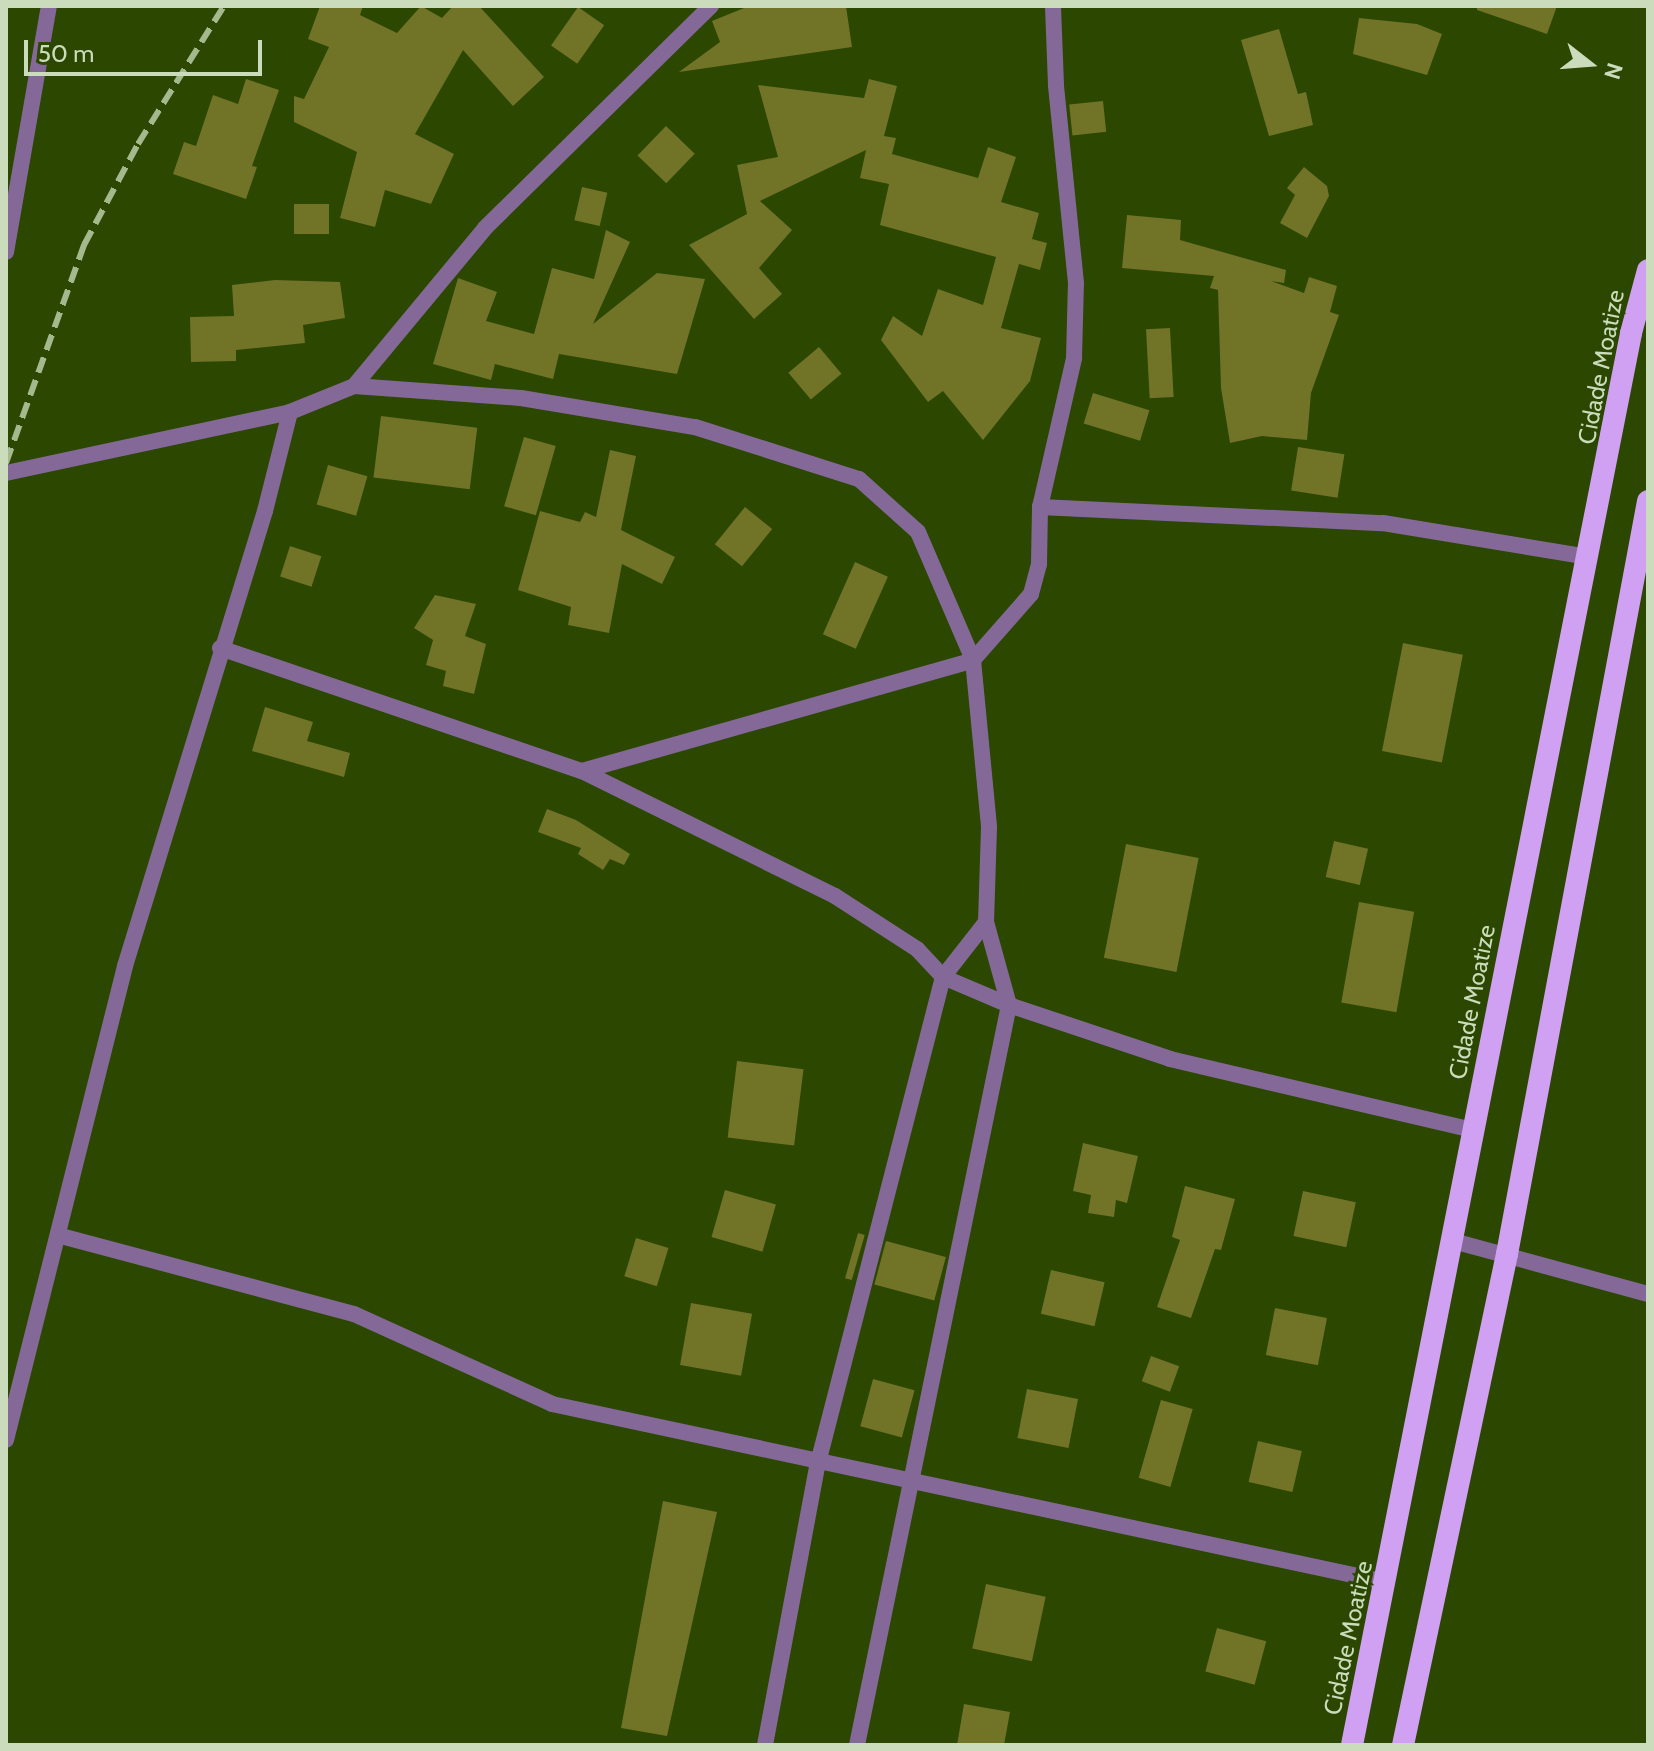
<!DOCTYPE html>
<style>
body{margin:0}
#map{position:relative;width:1654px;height:1751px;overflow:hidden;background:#2b4700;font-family:Cabin,sans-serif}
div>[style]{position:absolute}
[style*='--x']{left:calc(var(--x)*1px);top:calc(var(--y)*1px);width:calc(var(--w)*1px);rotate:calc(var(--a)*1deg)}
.building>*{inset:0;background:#717326;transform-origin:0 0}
.minor>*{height:16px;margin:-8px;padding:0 8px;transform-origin:8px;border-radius:8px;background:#846998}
.trunk>*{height:22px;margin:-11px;padding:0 11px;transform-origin:11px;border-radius:11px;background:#d0a0f2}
.rail>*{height:6px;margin-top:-3px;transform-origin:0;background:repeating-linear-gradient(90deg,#a5b98f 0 16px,transparent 0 24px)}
span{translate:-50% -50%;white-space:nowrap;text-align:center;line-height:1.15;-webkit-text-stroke:6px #2b4700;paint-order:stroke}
.street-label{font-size:24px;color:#cadcbb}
.frame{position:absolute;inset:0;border:8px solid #cadcbb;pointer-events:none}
.north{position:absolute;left:1550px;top:24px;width:80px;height:80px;-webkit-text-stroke:6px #2b4700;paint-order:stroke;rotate:107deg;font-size:22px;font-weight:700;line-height:32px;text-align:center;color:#cadcbb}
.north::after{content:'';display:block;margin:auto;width:28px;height:36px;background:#cadcbb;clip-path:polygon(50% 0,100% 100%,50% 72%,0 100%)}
.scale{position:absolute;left:24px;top:40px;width:238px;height:36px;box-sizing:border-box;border:4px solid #cadcbb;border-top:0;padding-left:10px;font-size:24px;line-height:28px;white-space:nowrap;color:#cadcbb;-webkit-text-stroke:6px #2b4700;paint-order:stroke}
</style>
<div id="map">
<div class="building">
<div style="clip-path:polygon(320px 6px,363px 6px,360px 15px,397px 33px,421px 6px,442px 18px,453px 6px,479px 6px,544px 77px,513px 106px,463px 50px,415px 134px,454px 154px,431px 204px,385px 190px,375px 227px,340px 218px,357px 152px,294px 122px,294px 96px,304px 99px,329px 47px,308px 39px)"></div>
<div style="clip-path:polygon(749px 6px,846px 6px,852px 47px,679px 72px,720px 42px,712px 21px)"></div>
<div style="clip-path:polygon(1477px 6px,1557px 6px,1547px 34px,1477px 10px)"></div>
<div style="left:578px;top:7px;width:32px;height:47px;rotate:35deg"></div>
<div style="clip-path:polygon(1359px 18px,1417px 24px,1442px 34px,1427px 75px,1353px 54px)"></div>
<div style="clip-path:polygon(1279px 29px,1298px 94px,1306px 92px,1313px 125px,1269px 136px,1241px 40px)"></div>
<div style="clip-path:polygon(246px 79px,279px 90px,252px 166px,257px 167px,246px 199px,173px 174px,184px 142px,196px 146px,213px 95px,238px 104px)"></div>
<div style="clip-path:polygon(869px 79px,897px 86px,884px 136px,896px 138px,892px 154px,978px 178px,988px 147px,1016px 157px,1001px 202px,1039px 213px,1032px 239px,1047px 243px,1040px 270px,1019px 264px,1001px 328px,1041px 338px,1030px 381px,983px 440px,943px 391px,928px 402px,881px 340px,893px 316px,922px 336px,938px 289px,983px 305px,996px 257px,880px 225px,889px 184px,860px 178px,866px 150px,760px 201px,792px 230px,759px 268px,782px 294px,754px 319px,689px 245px,747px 214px,737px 165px,778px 157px,758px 85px,864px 98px)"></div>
<div style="left:1103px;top:101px;width:31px;height:34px;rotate:84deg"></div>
<div style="left:666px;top:126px;width:40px;height:41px;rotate:44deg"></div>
<div style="clip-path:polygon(1304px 167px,1327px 186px,1329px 196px,1307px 238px,1280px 223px,1295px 195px,1287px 188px)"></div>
<div style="left:582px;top:187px;width:26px;height:34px;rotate:13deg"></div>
<div style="left:294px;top:204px;width:35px;height:30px"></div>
<div style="clip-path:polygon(1127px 215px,1181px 220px,1180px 240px,1286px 270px,1284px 283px,1271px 281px,1304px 293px,1309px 277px,1337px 286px,1330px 312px,1339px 315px,1311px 393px,1307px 440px,1262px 436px,1230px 443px,1221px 388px,1218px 290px,1210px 288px,1214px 276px,1122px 268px)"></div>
<div style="clip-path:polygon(606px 230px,630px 242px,593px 324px,657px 273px,705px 279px,677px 374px,559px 354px,553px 379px,495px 364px,491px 380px,433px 364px,458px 278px,497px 292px,486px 321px,534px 334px,552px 268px,594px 279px)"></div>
<div style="clip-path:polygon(275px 280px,340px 282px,345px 318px,303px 325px,305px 343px,236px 350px,236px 361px,191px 362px,190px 317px,234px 316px,232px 285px)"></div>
<div style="left:1170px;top:328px;width:69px;height:24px;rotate:87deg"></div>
<div style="left:819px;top:347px;width:35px;height:40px;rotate:50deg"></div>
<div style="left:1093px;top:393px;width:59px;height:32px;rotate:17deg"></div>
<div style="left:381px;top:416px;width:97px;height:62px;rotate:7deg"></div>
<div style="left:524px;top:437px;width:33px;height:72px;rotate:16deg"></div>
<div style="left:1298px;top:447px;width:47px;height:44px;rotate:9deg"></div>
<div style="clip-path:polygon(610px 450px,636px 456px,621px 530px,675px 557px,662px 584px,622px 564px,609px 633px,568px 625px,571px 607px,518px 590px,540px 511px,580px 522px,585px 512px,596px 517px)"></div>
<div style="left:328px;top:465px;width:41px;height:41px;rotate:16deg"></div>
<div style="left:745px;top:507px;width:35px;height:48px;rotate:39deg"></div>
<div style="left:290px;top:546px;width:33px;height:32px;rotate:18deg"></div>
<div style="left:855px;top:562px;width:36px;height:79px;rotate:24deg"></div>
<div style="clip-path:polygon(435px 595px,476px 604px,465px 636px,486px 644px,474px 694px,443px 686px,446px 671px,426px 665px,433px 640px,414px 628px)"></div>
<div style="left:1403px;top:643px;width:61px;height:110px;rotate:11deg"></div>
<div style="clip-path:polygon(265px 707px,313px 722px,307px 741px,350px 753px,344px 777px,252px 751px)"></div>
<div style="clip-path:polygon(547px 809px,576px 820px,630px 854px,624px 865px,610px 859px,603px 870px,578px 854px,581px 848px,538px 832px)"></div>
<div style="left:1334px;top:841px;width:35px;height:37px;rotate:13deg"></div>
<div style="left:1126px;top:844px;width:74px;height:116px;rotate:11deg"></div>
<div style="left:1359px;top:902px;width:56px;height:102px;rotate:10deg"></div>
<div style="left:737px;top:1061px;width:67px;height:77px;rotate:7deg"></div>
<div style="clip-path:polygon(1083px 1143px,1138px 1156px,1127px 1203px,1116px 1200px,1114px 1217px,1088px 1213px,1091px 1195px,1073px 1191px)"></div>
<div style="clip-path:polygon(1185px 1186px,1235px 1199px,1221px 1250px,1215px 1249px,1191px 1318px,1157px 1307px,1180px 1240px,1172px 1237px)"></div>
<div style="left:725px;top:1190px;width:53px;height:49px;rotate:16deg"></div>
<div style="left:1303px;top:1191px;width:54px;height:46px;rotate:12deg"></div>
<div style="left:858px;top:1233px;width:7px;height:47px;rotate:16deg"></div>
<div style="left:636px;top:1238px;width:34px;height:40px;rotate:17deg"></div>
<div style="left:886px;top:1241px;width:62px;height:45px;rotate:15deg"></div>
<div style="left:1051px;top:1270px;width:55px;height:45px;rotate:13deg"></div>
<div style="left:691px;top:1303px;width:62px;height:63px;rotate:10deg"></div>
<div style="left:1275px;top:1308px;width:53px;height:48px;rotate:11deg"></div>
<div style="left:1151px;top:1356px;width:30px;height:27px;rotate:20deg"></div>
<div style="left:873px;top:1379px;width:43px;height:49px;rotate:15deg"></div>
<div style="left:1027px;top:1389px;width:52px;height:50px;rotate:11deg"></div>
<div style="left:1161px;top:1400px;width:33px;height:81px;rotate:16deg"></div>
<div style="left:1258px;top:1441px;width:45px;height:42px;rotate:13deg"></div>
<div style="clip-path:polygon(663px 1501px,717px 1512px,667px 1736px,621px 1728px)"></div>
<div style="left:986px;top:1584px;width:61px;height:66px;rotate:12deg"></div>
<div style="left:1217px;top:1628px;width:51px;height:45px;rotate:15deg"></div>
<div style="clip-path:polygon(964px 1704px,1010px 1712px,1004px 1745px,957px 1745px)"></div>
</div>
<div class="minor">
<div style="--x:6;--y:252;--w:250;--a:-80.1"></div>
<div style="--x:354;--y:386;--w:167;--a:4.1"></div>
<div style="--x:521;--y:398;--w:176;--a:9.5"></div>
<div style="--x:695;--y:427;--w:172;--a:17.6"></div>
<div style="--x:859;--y:479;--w:79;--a:41.9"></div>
<div style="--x:918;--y:532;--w:139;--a:66.7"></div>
<div style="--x:973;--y:660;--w:168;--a:84.5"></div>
<div style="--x:989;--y:827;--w:95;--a:91.8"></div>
<div style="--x:986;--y:922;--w:86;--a:74.5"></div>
<div style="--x:1009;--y:1005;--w:755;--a:101.61"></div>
<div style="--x:6;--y:473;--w:290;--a:-12.1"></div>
<div style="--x:290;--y:412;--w:69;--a:-22.1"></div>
<div style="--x:354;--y:386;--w:205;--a:-50.3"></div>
<div style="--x:485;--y:228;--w:317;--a:-44.5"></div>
<div style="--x:1040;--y:507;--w:343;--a:2.7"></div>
<div style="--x:1383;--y:523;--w:209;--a:9.4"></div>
<div style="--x:220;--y:648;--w:382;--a:18.8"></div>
<div style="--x:582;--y:771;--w:282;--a:26.3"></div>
<div style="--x:835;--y:896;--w:98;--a:32.9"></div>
<div style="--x:917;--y:949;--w:38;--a:47"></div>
<div style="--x:943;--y:977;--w:72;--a:23"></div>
<div style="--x:1009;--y:1005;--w:170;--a:18.5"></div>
<div style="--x:1170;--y:1059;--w:311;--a:13.2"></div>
<div style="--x:582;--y:771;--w:406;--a:-15.8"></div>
<div style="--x:973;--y:660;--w:88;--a:-48.7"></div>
<div style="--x:1031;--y:594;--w:31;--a:-75"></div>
<div style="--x:1039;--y:564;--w:57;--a:-89"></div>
<div style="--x:1040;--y:507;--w:153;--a:-77.1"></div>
<div style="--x:1074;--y:358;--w:75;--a:-88.5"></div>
<div style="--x:1076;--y:283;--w:199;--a:-95.8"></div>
<div style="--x:1056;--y:85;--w:79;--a:-92.2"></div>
<div style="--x:61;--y:1236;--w:303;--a:14.9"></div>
<div style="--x:354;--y:1314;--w:217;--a:24.4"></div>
<div style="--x:552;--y:1404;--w:853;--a:12.05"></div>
<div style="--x:1453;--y:1241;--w:202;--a:15.2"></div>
<div style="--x:6;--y:1440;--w:489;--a:-75.9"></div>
<div style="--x:125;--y:966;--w:476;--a:-72.9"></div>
<div style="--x:265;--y:511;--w:102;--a:-75.8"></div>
<div style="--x:765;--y:1745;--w:287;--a:-79.4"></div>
<div style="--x:818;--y:1463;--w:502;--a:-75.58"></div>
<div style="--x:943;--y:977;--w:70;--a:-52"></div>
</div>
<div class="trunk">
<div style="--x:1352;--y:1745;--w:1439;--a:-78.82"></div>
<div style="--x:1631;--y:333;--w:65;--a:-74.9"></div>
<div style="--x:1403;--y:1745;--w:502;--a:-78.04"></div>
<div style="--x:1507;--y:1254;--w:766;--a:-79.39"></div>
</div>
<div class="rail">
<div style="--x:6;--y:463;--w:232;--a:-70.3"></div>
<div style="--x:84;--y:245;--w:115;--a:-61.9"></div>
<div style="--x:138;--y:144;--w:163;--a:-58.1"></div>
</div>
<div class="street-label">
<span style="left:1601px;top:367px;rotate:-79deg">Cidade Moatize</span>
<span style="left:1472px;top:1002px;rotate:-79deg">Cidade Moatize</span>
<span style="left:1348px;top:1638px;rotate:-78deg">Cidade Moatize</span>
</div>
<div class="frame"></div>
<div class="north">N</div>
<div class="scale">50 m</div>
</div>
